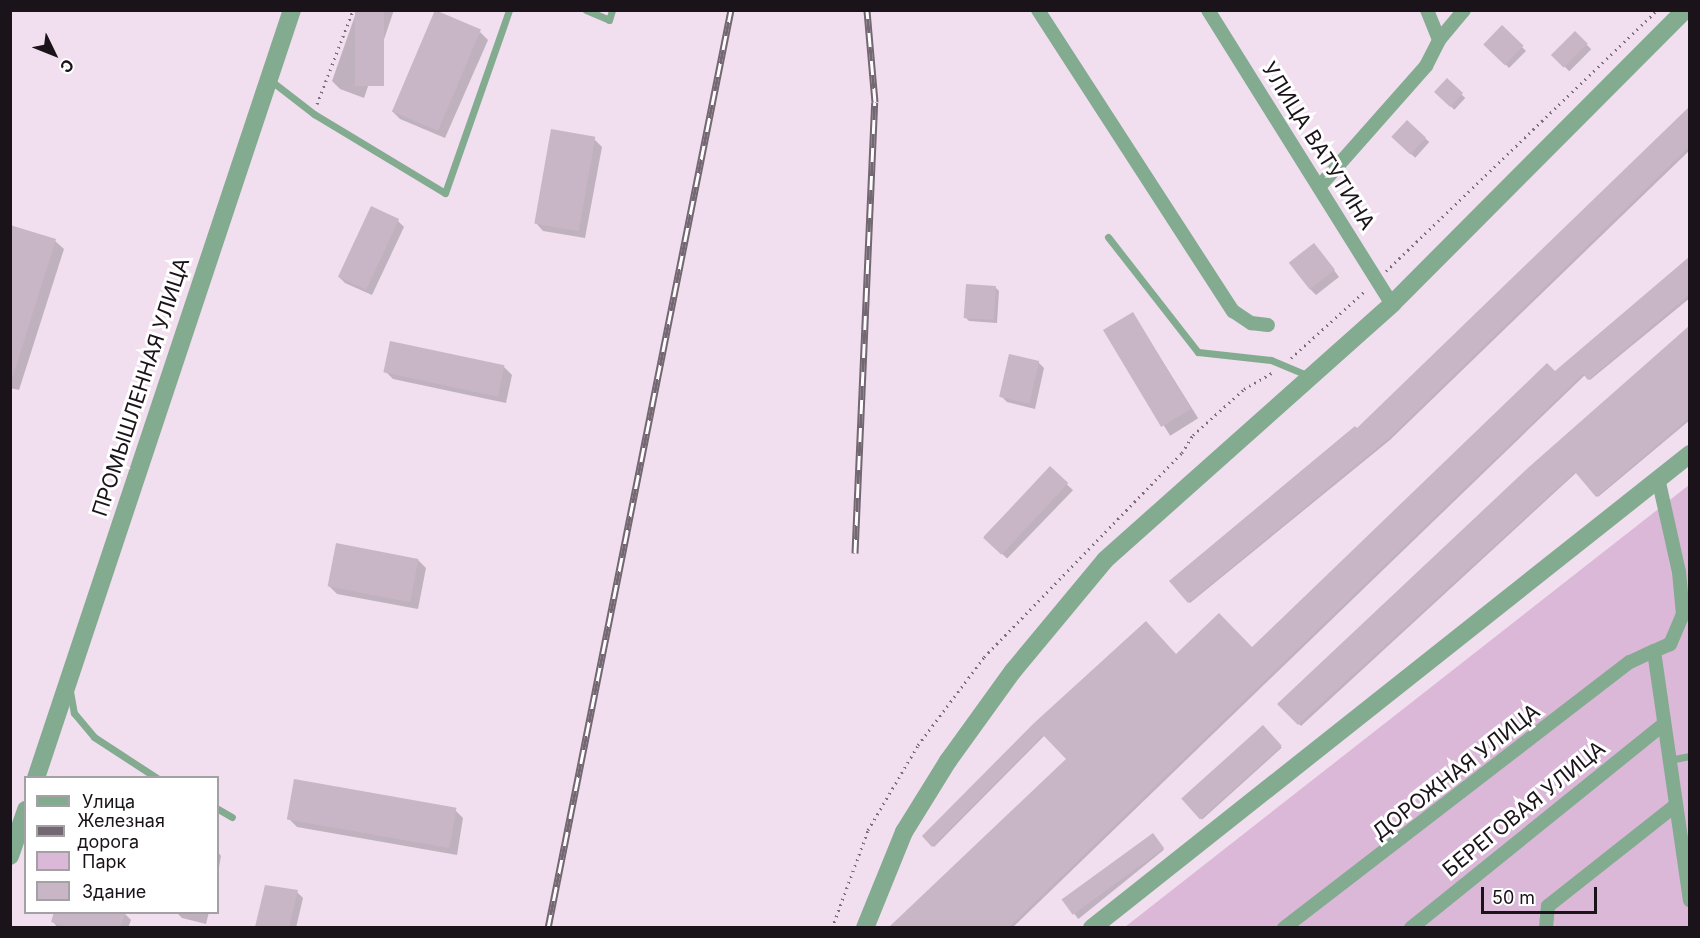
<!DOCTYPE html>
<meta charset="utf-8">
<style>
body{margin:0}
#map{position:relative;width:1700px;height:938px;overflow:hidden;background:#f1deef;font-family:Inter,sans-serif}
div>[style]{position:absolute}
[style*='--x']{left:calc(var(--x)*1px);top:calc(var(--y)*1px);width:calc(var(--w)*1px);rotate:calc(var(--a)*1deg)}
.green>*{inset:0;background:#dbb7d8}
.shadow>*{inset:0;background:#0003;transform-origin:0 0}
.building>*{inset:0;background:#c8b6c7;transform-origin:0 0}
.path>*{height:3px;margin-top:-1.5px;transform-origin:0;background:repeating-linear-gradient(90deg,#7c6f7a 0 1.5px,transparent 0 6px)}
.service>*{height:7px;margin:-3.5px;padding:0 3.5px;transform-origin:3.5px;border-radius:3.5px;background:#83ab90}
.minor>*{height:14px;margin:-7px;padding:0 7px;transform-origin:7px;border-radius:7px;background:#83ab90}
.tertiary>*{height:18px;margin:-9px;padding:0 9px;transform-origin:9px;border-radius:9px;background:#83ab90}
.rail>*{height:7px;margin-top:-3.5px;transform-origin:0;background:repeating-linear-gradient(90deg,#fff 0 14px,#736772 0 28px);box-sizing:border-box;border-block:2px solid #736772}
span{translate:-50% -50%;white-space:nowrap;text-align:center;line-height:1.15;-webkit-text-stroke:6px #fff;paint-order:stroke}
.street-label{font-size:21px;color:#1a1319}
.frame{position:absolute;inset:0;border:12px solid #1a1319;pointer-events:none}
.legend{position:absolute;left:24px;top:776px;width:195px;height:138px;box-sizing:border-box;background:#fff;border:2px solid #a3a1a3;margin:0;padding:8px 10px;list-style:none;font-size:18px;color:#1a1319}
.legend li{display:flex;align-items:center;gap:12px;height:30px}
.legend b{width:30px;border:2px solid #a3a1a3}
.north{position:absolute;left:24px;top:24px;width:60px;height:60px;-webkit-text-stroke:4px #fff;paint-order:stroke;rotate:133deg;font-size:16px;font-weight:700;line-height:24px;text-align:center;color:#1a1319}
.north::after{content:'';display:block;margin:auto;width:21px;height:27px;background:#1a1319;clip-path:polygon(50% 0,100% 100%,50% 72%,0 100%)}
.scale{position:absolute;left:1481px;top:887px;width:116px;height:27px;box-sizing:border-box;border:3px solid #1a1319;border-top:0;padding-left:8px;font-size:18px;line-height:21px;white-space:nowrap;color:#1a1319;-webkit-text-stroke:4px #fff;paint-order:stroke}
</style>
<div id="map">
<div class="green">
<div style="clip-path:polygon(1689px 485px,1689px 927px,1125px 927px)"></div>
</div>
<div class="shadow">
<div style="clip-path:polygon(357px 10px,394px 10px,364px 98px,340px 89px,332px 81px)"></div>
<div style="left:1502px;top:27px;width:34px;height:24px;rotate:45deg"></div>
<div style="clip-path:polygon(480px 32px,488px 40px,445px 138px,400px 119px,392px 111px)"></div>
<div style="left:1575px;top:33px;width:23px;height:31px;rotate:45deg"></div>
<div style="left:1447px;top:81px;width:25px;height:16px;rotate:43deg"></div>
<div style="clip-path:polygon(1690px 109px,1690px 150px,1390px 440px,1190px 603px,1171px 581px,1358px 430px)"></div>
<div style="left:1407px;top:122px;width:30px;height:21px;rotate:42deg"></div>
<div style="clip-path:polygon(594px 139px,602px 147px,585px 238px,543px 231px,535px 222px)"></div>
<div style="clip-path:polygon(398px 221px,404px 227px,372px 295px,345px 283px,339px 277px)"></div>
<div style="clip-path:polygon(10px 226px,55px 241px,64px 249px,19px 390px,10px 388px)"></div>
<div style="clip-path:polygon(1320px 251px,1339px 277px,1316px 295px,1310px 289px)"></div>
<div style="clip-path:polygon(1690px 259px,1690px 298px,1590px 380px,1585px 375px,1012px 928px,894px 925px,1068px 759px,1045px 735px,934px 847px,924px 836px,1034px 725px,1176px 656px,1252px 649px,1555px 373px)"></div>
<div style="clip-path:polygon(995px 287px,999px 291px,997px 323px,969px 321px,965px 317px)"></div>
<div style="left:1133px;top:314px;width:123px;height:33px;rotate:58deg"></div>
<div style="clip-path:polygon(1690px 328px,1690px 420px,1598px 497px,1577px 472px,1301px 726px,1279px 704px,1530px 468px)"></div>
<div style="clip-path:polygon(1038px 362px,1044px 368px,1035px 409px,1007px 402px,1001px 396px)"></div>
<div style="clip-path:polygon(504px 367px,512px 375px,506px 403px,393px 379px,385px 371px)"></div>
<div style="left:1050px;top:468px;width:32px;height:95px;rotate:44deg"></div>
<div style="clip-path:polygon(418px 560px,426px 568px,418px 609px,337px 594px,329px 586px)"></div>
<div style="left:1263px;top:727px;width:28px;height:107px;rotate:48deg"></div>
<div style="clip-path:polygon(455px 810px,463px 818px,457px 855px,297px 827px,288px 818px)"></div>
<div style="left:1152px;top:835px;width:19px;height:110px;rotate:51deg"></div>
<div style="clip-path:polygon(218px 852px,221px 856px,218px 873px)"></div>
<div style="clip-path:polygon(266px 887px,297px 892px,303px 898px,296px 928px,256px 928px)"></div>
<div style="clip-path:polygon(176px 912px,209px 912px,206px 924px,182px 918px)"></div>
<div style="clip-path:polygon(125px 914px,131px 920px,128px 928px,58px 928px,53px 922px)"></div>
</div>
<div class="building">
<div style="left:355px;top:10px;width:29px;height:76px"></div>
<div style="left:435px;top:10px;width:50px;height:110px;rotate:23deg"></div>
<div style="left:1502px;top:25px;width:30px;height:27px;rotate:44deg"></div>
<div style="left:1575px;top:31px;width:18px;height:34px;rotate:45deg"></div>
<div style="left:1447px;top:78px;width:22px;height:19px;rotate:43deg"></div>
<div style="clip-path:polygon(1689px 107px,1689px 147px,1389px 438px,1188px 603px,1169px 581px,1355px 426px,1357px 428px)"></div>
<div style="left:1407px;top:120px;width:26px;height:23px;rotate:43deg"></div>
<div style="left:551px;top:129px;width:45px;height:96px;rotate:10deg"></div>
<div style="left:371px;top:206px;width:31px;height:78px;rotate:25deg"></div>
<div style="clip-path:polygon(10px 225px,56px 239px,13px 376px,10px 375px)"></div>
<div style="left:1314px;top:243px;width:34px;height:32px;rotate:52deg"></div>
<div style="clip-path:polygon(1689px 257px,1689px 295px,1588px 380px,1583px 374px,1009px 927px,889px 927px,1066px 759px,1043px 735px,932px 847px,922px 836px,1033px 724px,1146px 621px,1176px 654px,1219px 613px,1252px 647px,1547px 363px,1555px 371px)"></div>
<div style="left:966px;top:284px;width:30px;height:34px;rotate:4deg"></div>
<div style="left:1133px;top:312px;width:113px;height:35px;rotate:59deg"></div>
<div style="clip-path:polygon(1689px 326px,1689px 418px,1596px 497px,1575px 472px,1298px 725px,1277px 704px,1529px 467px)"></div>
<div style="left:390px;top:341px;width:117px;height:32px;rotate:12deg"></div>
<div style="left:1009px;top:354px;width:31px;height:44px;rotate:13deg"></div>
<div style="left:1050px;top:466px;width:25px;height:98px;rotate:43deg"></div>
<div style="left:336px;top:543px;width:84px;height:44px;rotate:11deg"></div>
<div style="left:1263px;top:725px;width:28px;height:110px;rotate:48deg"></div>
<div style="left:294px;top:779px;width:165px;height:41px;rotate:10deg"></div>
<div style="left:1153px;top:833px;width:19px;height:113px;rotate:54deg"></div>
<div style="clip-path:polygon(265px 885px,298px 890px,289px 927px,255px 927px)"></div>
<div style="clip-path:polygon(54px 912px,126px 912px,120px 927px,67px 927px,51px 922px)"></div>
</div>
<div class="path">
<div style="--x:317;--y:104;--w:101;--a:-69"></div>
<div style="--x:1386;--y:271;--w:376;--a:-43.9"></div>
<div style="--x:1291;--y:358;--w:101;--a:-42.2"></div>
<div style="--x:832;--y:928;--w:104;--a:-69.8"></div>
<div style="--x:868;--y:830;--w:99;--a:-59.5"></div>
<div style="--x:918;--y:745;--w:110;--a:-53.1"></div>
<div style="--x:984;--y:657;--w:284;--a:-45.9"></div>
<div style="--x:1182;--y:453;--w:21;--a:-59"></div>
<div style="--x:1193;--y:435;--w:69;--a:-42"></div>
<div style="--x:1244;--y:389;--w:34;--a:-30"></div>
</div>
<div class="service">
<div style="--x:586;--y:10;--w:25;--a:23"></div>
<div style="--x:609;--y:20;--w:10;--a:-73"></div>
<div style="--x:270;--y:80;--w:56;--a:37.7"></div>
<div style="--x:314;--y:114;--w:153;--a:31.1"></div>
<div style="--x:445;--y:193;--w:194;--a:-70.7"></div>
<div style="--x:1108;--y:237;--w:146;--a:52"></div>
<div style="--x:1198;--y:352;--w:73;--a:6.3"></div>
<div style="--x:1271;--y:360;--w:41;--a:22.8"></div>
<div style="--x:70;--y:691;--w:22;--a:80"></div>
<div style="--x:74;--y:713;--w:31;--a:50"></div>
<div style="--x:94;--y:737;--w:75;--a:33.1"></div>
<div style="--x:1669;--y:760;--w:21;--a:-11"></div>
<div style="--x:218;--y:809;--w:16;--a:30"></div>
</div>
<div class="minor">
<div style="--x:1038;--y:10;--w:359;--a:57.1"></div>
<div style="--x:1233;--y:311;--w:22;--a:34"></div>
<div style="--x:1251;--y:323;--w:17;--a:7"></div>
<div style="--x:1208;--y:10;--w:347;--a:58"></div>
<div style="--x:1427;--y:10;--w:32;--a:68"></div>
<div style="--x:1319;--y:187;--w:162;--a:-48.5"></div>
<div style="--x:1426;--y:66;--w:29;--a:-63"></div>
<div style="--x:1439;--y:40;--w:39;--a:-50"></div>
<div style="--x:1658;--y:478;--w:96;--a:77.4"></div>
<div style="--x:1679;--y:572;--w:42;--a:84.6"></div>
<div style="--x:1683;--y:614;--w:33;--a:113"></div>
<div style="--x:1670;--y:644;--w:17;--a:156"></div>
<div style="--x:1654;--y:651;--w:252;--a:81.8"></div>
<div style="--x:1284;--y:928;--w:436;--a:-37.6"></div>
<div style="--x:1630;--y:662;--w:26;--a:-25"></div>
<div style="--x:1411;--y:928;--w:325;--a:-38.9"></div>
<div style="--x:1546;--y:928;--w:22;--a:-85"></div>
<div style="--x:1548;--y:906;--w:163;--a:-38.3"></div>
</div>
<div class="tertiary">
<div style="--x:36;--y:778;--w:810;--a:-71.57"></div>
<div style="--x:10;--y:856;--w:49;--a:-70.8"></div>
<div style="--x:865;--y:928;--w:104;--a:-67.9"></div>
<div style="--x:904;--y:832;--w:84;--a:-58.2"></div>
<div style="--x:948;--y:761;--w:111;--a:-54.2"></div>
<div style="--x:1013;--y:671;--w:144;--a:-50.3"></div>
<div style="--x:1105;--y:560;--w:385;--a:-41.7"></div>
<div style="--x:1392;--y:304;--w:415;--a:-45.1"></div>
<div style="--x:1092;--y:928;--w:763;--a:-38.4"></div>
</div>
<div class="rail">
<div style="--x:855;--y:553;--w:451;--a:-87.5"></div>
<div style="--x:875;--y:102;--w:92;--a:-95"></div>
<div style="--x:548;--y:928;--w:936;--a:-78.73"></div>
</div>
<div class="street-label">
<span style="left:1318px;top:146px;rotate:58deg">УЛИЦА ВАТУТИНА</span>
<span style="left:141px;top:387px;rotate:-72deg">ПРОМЫШЛЕННАЯ УЛИЦА</span>
<span style="left:1456px;top:772px;rotate:-38deg">ДОРОЖНАЯ УЛИЦА</span>
<span style="left:1524px;top:809px;rotate:-39deg">БЕРЕГОВАЯ УЛИЦА</span>
</div>
<div class="frame"></div>
<ul class="legend">
<li><b style="height:8px;background:#83ab90"></b>Улица</li>
<li><b style="height:8px;background:#736772"></b>Железная дорога</li>
<li><b style="height:16px;background:#dbb7d8"></b>Парк</li>
<li><b style="height:16px;background:#c8b6c7"></b>Здание</li>
</ul>
<div class="north">С</div>
<div class="scale">50 m</div>
</div>
